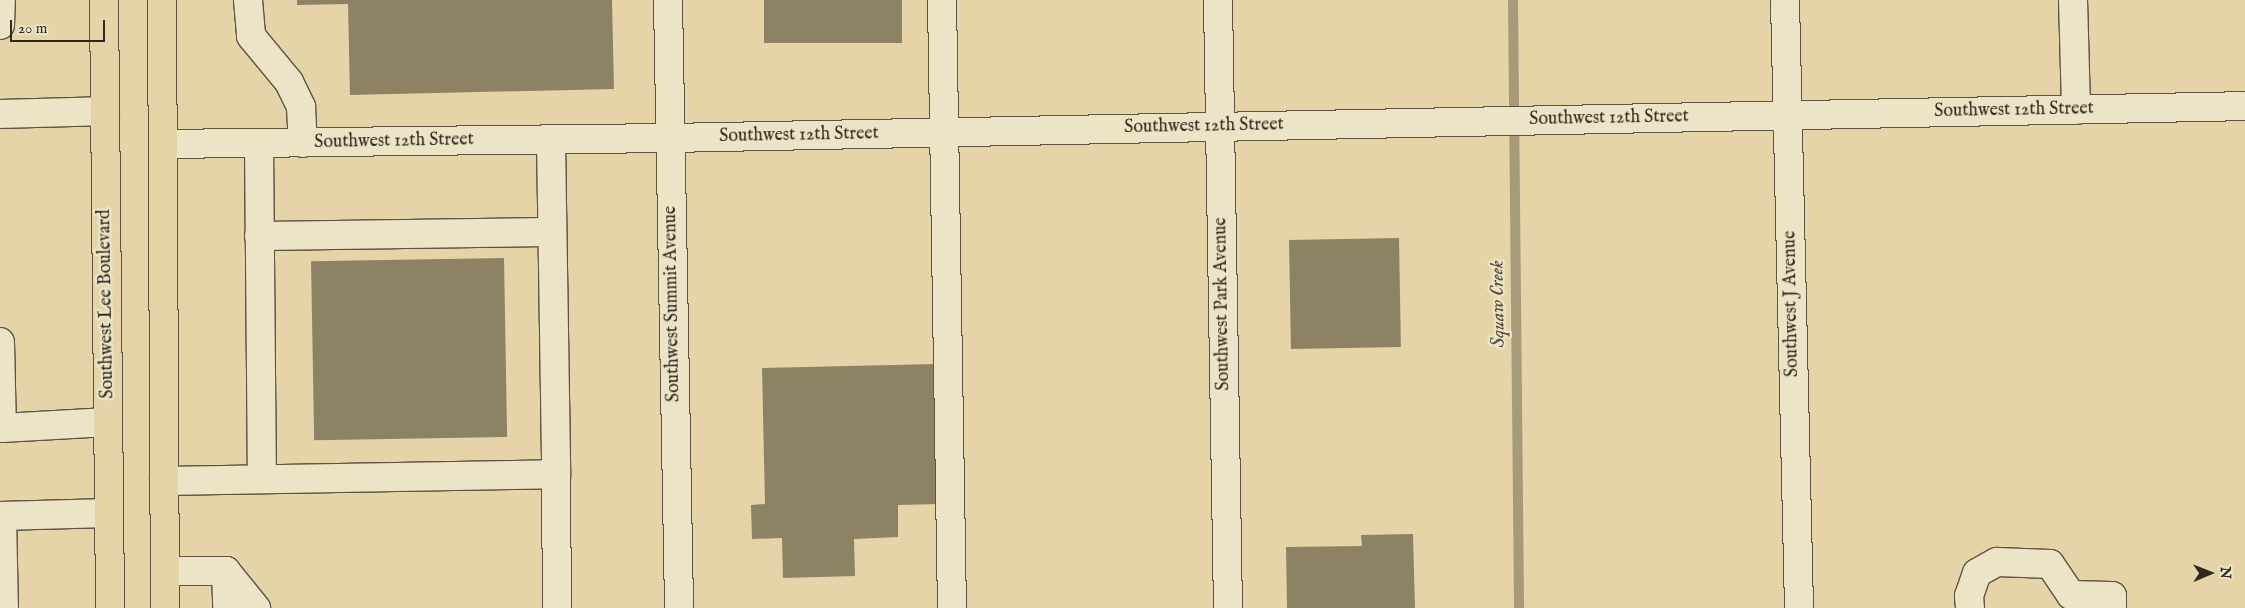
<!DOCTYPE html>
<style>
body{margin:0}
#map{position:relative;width:2245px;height:608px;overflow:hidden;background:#e4d4a7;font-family:"IM FELL English",serif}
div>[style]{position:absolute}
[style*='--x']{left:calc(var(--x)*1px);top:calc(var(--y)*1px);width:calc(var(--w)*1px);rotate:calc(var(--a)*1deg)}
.stream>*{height:10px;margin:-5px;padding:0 5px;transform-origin:5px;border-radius:5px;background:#a79a78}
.building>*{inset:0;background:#8e8265;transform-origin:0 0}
.roads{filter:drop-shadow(1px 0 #5e5440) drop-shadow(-1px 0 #5e5440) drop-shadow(0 1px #5e5440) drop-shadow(0 -1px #5e5440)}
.minor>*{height:28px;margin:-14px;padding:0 14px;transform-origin:14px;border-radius:14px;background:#ede3c6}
.major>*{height:28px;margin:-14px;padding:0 14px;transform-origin:14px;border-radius:14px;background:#e4d4a7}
span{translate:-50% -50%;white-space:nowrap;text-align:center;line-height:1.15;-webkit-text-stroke:5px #ede3c6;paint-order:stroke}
.street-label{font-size:18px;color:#31291e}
.water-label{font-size:19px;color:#544b39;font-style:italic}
.north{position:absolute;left:2185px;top:548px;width:50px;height:50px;-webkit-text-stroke:4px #ede3c6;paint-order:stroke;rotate:89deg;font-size:14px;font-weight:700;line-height:20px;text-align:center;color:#31291e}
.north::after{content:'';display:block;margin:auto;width:18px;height:22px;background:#31291e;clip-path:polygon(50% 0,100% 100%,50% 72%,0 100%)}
.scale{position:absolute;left:10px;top:20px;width:95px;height:22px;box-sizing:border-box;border:2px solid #31291e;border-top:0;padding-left:6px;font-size:15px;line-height:18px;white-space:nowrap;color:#31291e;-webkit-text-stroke:4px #ede3c6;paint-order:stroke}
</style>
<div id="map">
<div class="stream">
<div style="--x:1513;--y:0;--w:608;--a:89.43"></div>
</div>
<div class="building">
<div style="clip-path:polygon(297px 0,612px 0,614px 89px,350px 95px,348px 4px,297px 5px)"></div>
<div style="left:764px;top:0;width:138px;height:43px"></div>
<div style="left:1399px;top:238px;width:109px;height:110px;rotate:89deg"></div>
<div style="left:504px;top:258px;width:179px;height:193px;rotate:89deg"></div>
<div style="clip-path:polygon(936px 364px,939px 504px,898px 505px,898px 537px,854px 539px,855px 576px,783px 578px,782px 538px,752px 539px,751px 505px,765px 504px,762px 368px)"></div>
<div style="clip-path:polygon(1413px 534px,1415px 608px,1287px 608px,1286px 547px,1362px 546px,1361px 535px)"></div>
</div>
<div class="roads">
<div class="minor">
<div style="--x:248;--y:0;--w:36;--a:85"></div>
<div style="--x:251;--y:36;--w:60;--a:50.4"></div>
<div style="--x:289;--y:82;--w:28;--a:64"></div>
<div style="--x:301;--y:107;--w:36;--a:87"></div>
<div style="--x:668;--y:0;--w:608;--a:88.96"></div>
<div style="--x:942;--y:0;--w:608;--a:89.06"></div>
<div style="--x:1218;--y:0;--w:608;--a:89.06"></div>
<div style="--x:1785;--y:0;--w:608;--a:88.68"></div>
<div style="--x:2073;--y:0;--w:110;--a:88.4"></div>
<div style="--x:0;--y:25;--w:25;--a:-88"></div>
<div style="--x:0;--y:114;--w:105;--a:-1.6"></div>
<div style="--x:551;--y:140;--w:334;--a:89.1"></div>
<div style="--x:259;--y:143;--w:336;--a:89.5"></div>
<div style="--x:163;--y:144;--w:507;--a:-0.68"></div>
<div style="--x:670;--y:138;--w:1575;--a:-1.16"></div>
<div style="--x:259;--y:236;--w:293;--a:-0.8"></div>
<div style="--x:0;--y:342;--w:86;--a:88.7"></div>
<div style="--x:2;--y:428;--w:106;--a:-3.2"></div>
<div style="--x:164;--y:481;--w:392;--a:-1"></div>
<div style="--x:556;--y:474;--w:134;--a:89.6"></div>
<div style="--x:0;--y:516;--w:109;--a:-1.6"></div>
<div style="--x:2;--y:516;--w:92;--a:88.8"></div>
<div style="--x:165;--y:571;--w:61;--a:0"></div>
<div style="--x:226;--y:571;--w:37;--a:88"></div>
<div style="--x:226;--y:571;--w:48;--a:51"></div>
<div style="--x:1970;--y:608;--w:12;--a:-95"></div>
<div style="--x:1969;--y:596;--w:24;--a:-71"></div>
<div style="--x:1977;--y:573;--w:23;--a:-29"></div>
<div style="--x:1997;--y:562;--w:53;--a:2.2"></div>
<div style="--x:2050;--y:564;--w:37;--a:56"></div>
<div style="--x:2071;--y:595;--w:41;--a:1.4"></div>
<div style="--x:2112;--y:596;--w:12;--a:90"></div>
</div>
<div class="major">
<div style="--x:104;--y:0;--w:608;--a:89.43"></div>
<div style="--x:162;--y:0;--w:608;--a:89.72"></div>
</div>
</div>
<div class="street-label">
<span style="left:2014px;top:111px;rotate:-1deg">Southwest 12th Street</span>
<span style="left:1609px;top:119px;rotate:-1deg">Southwest 12th Street</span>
<span style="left:1204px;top:127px;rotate:-1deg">Southwest 12th Street</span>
<span style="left:799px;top:136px;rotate:-1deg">Southwest 12th Street</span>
<span style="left:394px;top:142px;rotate:-1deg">Southwest 12th Street</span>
<span style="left:107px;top:304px;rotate:-91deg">Southwest Lee Boulevard</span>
<span style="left:673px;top:304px;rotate:-91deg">Southwest Summit Avenue</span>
<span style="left:1223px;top:304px;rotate:-91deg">Southwest Park Avenue</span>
<span style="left:1792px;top:304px;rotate:-91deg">Southwest J Avenue</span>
</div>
<div class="water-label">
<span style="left:1499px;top:304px;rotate:-91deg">Squaw Creek</span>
</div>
<div class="north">N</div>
<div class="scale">20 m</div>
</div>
